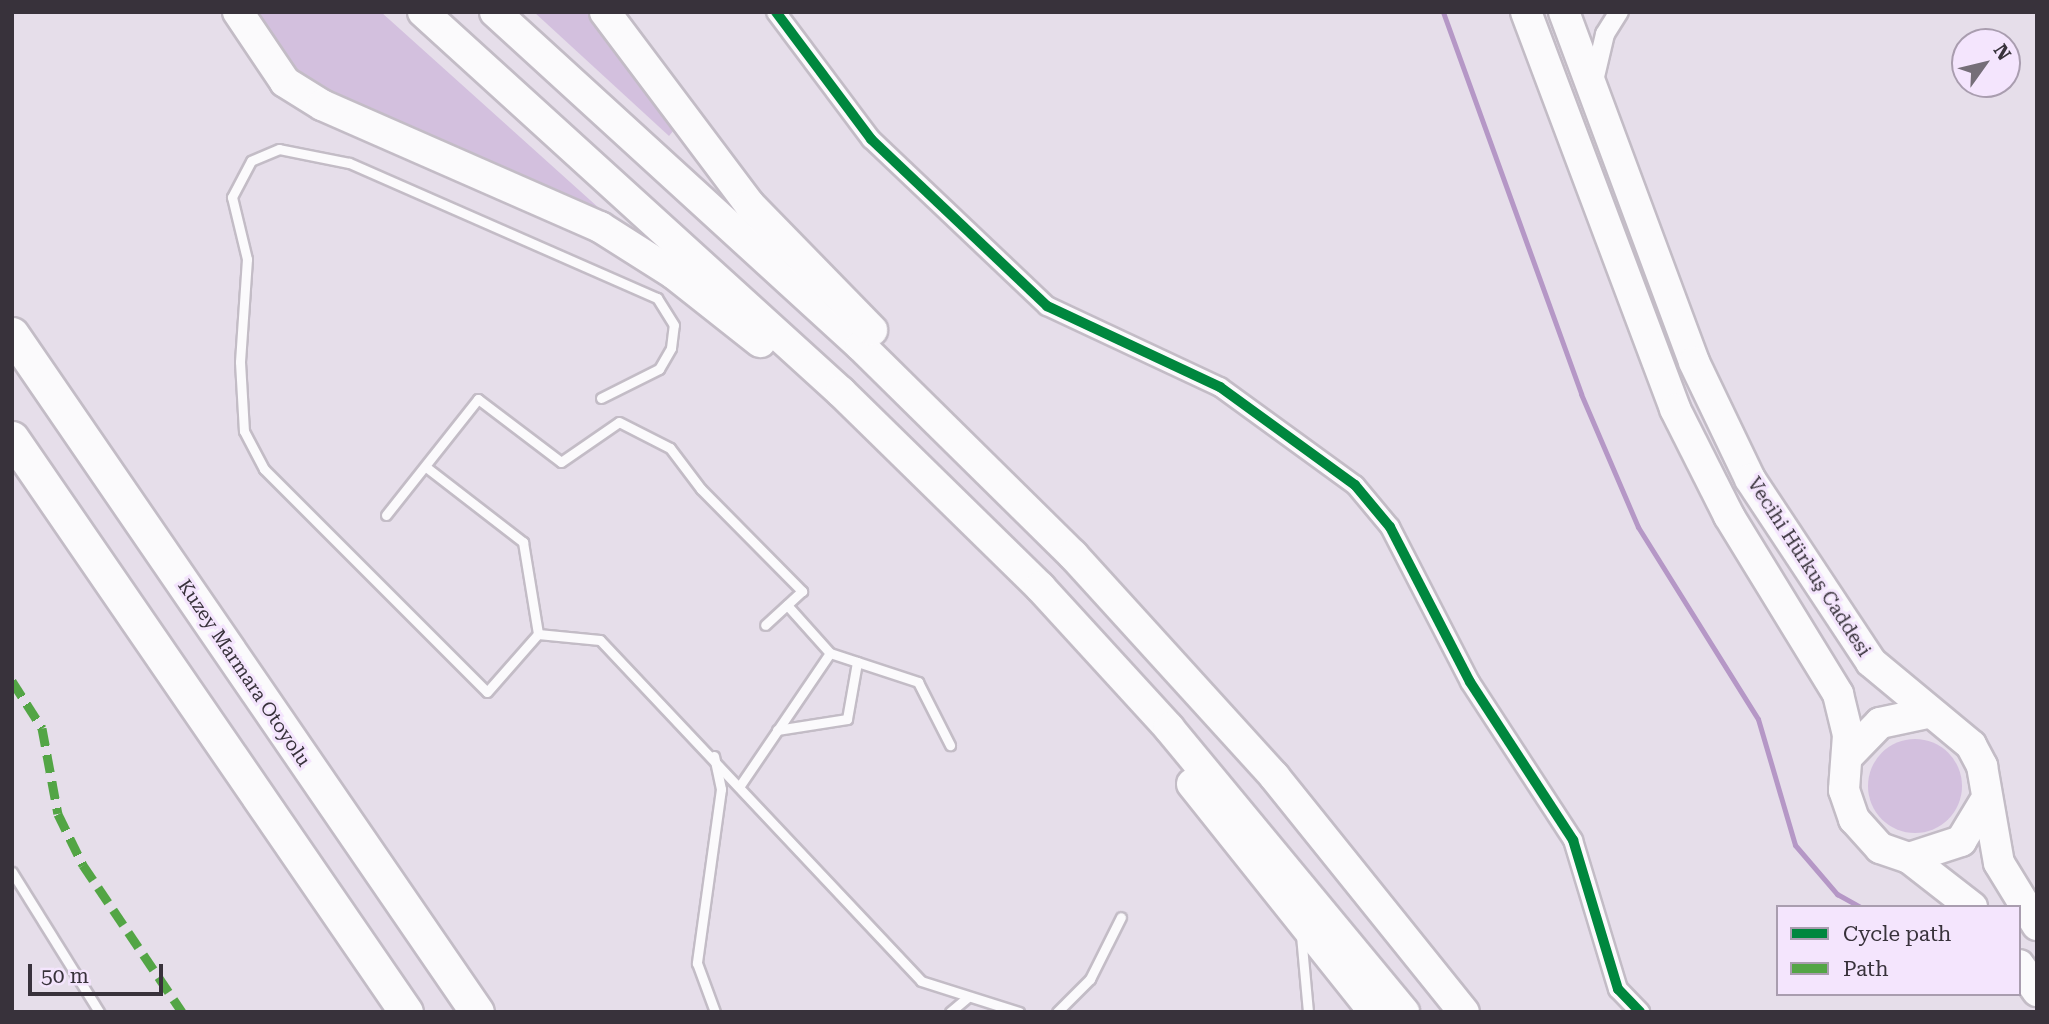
<!DOCTYPE html>
<meta charset="utf-8">
<style>
body{margin:0}
#map{position:relative;width:2049px;height:1024px;overflow:hidden;background:#e6deea;font-family:"Roboto Serif",serif}
div>[style]{position:absolute}
[style*='--x']{left:calc(var(--x)*1px);top:calc(var(--y)*1px);width:calc(var(--w)*1px);rotate:calc(var(--a)*1deg)}
.green>*{inset:0;background:#d3c0de}
.round{border-radius:50%}
.stream>*{height:5px;margin:-2.5px;padding:0 2.5px;transform-origin:2.5px;border-radius:2.5px;background:#b597c6}
.roads{filter:drop-shadow(2px 0 #c3bcc6) drop-shadow(-2px 0 #c3bcc6) drop-shadow(0 2px #c3bcc6) drop-shadow(0 -2px #c3bcc6)}
.service>*{height:9px;margin:-4.5px;padding:0 4.5px;transform-origin:4.5px;border-radius:4.5px;background:#fbfafc}
.minor>*{height:18px;margin:-9px;padding:0 9px;transform-origin:9px;border-radius:9px;background:#fbfafc}
.primary>*{height:30px;margin:-15px;padding:0 15px;transform-origin:15px;border-radius:15px;background:#fbfafc}
.trunk>*{height:30px;margin:-15px;padding:0 15px;transform-origin:15px;border-radius:15px;background:#fbfafc}
.motorway>*{height:33px;margin:-16.5px;padding:0 16.5px;transform-origin:16.5px;border-radius:16.5px;background:#fbfafc}
.quiet>*{height:9px;margin-top:-4.5px;transform-origin:0;background:repeating-linear-gradient(90deg,#53a545 0 18px,transparent 0 27px)}
.cycleway>*{height:10px;margin:-5px;padding:0 5px;transform-origin:5px;border-radius:5px;background:#00873e}
span{translate:-50% -50%;white-space:nowrap;text-align:center;line-height:1.15;-webkit-text-stroke:6px #f4e5fd;paint-order:stroke}
.street-label{font-size:19px;color:#38323b}
.frame{position:absolute;inset:0;border:14px solid #38323b;pointer-events:none}
.legend{position:absolute;left:1776px;top:905px;width:245px;height:91px;box-sizing:border-box;background:#f4e5fd;border:2px solid #a99daf;margin:0;padding:9px 12px;list-style:none;font-size:21px;color:#38323b}
.legend li{display:flex;align-items:center;gap:14px;height:35px}
.legend b{width:35px;border:2px solid #a99daf}
.north{position:absolute;left:1951px;top:28px;width:70px;height:70px;box-sizing:border-box;background:#f4e5fd;border:2px solid #a99daf;border-radius:50%;rotate:56deg;font-size:19px;font-weight:700;line-height:28px;text-align:center;color:#38323b}
.north::after{content:'';display:block;margin:auto;width:24px;height:32px;background:#756e78;clip-path:polygon(50% 0,100% 100%,50% 72%,0 100%)}
.scale{position:absolute;left:28px;top:964px;width:135px;height:32px;box-sizing:border-box;border:4px solid #38323b;border-top:0;padding-left:9px;font-size:21px;line-height:24px;white-space:nowrap;color:#38323b;-webkit-text-stroke:5px #f4e5fd;paint-order:stroke}
</style>
<div id="map">
<div class="green">
<div style="clip-path:polygon(246px 12px,381px 12px,600px 209px,595px 215px,509px 169px,369px 114px,280px 66px)"></div>
<div style="clip-path:polygon(534px 12px,591px 12px,674px 130px,669px 136px)"></div>
<div class="round" style="left:1868px;top:739px;width:94px;height:94px"></div>
</div>
<div class="stream">
<div style="--x:1443;--y:12;--w:406;--a:70.1"></div>
<div style="--x:1581;--y:394;--w:145;--a:66.8"></div>
<div style="--x:1638;--y:527;--w:226;--a:58"></div>
<div style="--x:1758;--y:719;--w:131;--a:73.6"></div>
<div style="--x:1795;--y:845;--w:65;--a:49.4"></div>
<div style="--x:1837;--y:894;--w:26;--a:29"></div>
</div>
<div class="roads">
<div class="service">
<div style="--x:601;--y:398;--w:65;--a:-26.6"></div>
<div style="--x:659;--y:369;--w:24;--a:-60"></div>
<div style="--x:671;--y:348;--w:23;--a:-83"></div>
<div style="--x:674;--y:325;--w:32;--a:-122"></div>
<div style="--x:657;--y:298;--w:336;--a:-156.3"></div>
<div style="--x:349;--y:163;--w:71;--a:-168.7"></div>
<div style="--x:279;--y:149;--w:30;--a:157"></div>
<div style="--x:251;--y:161;--w:41;--a:117.8"></div>
<div style="--x:232;--y:197;--w:64;--a:76.4"></div>
<div style="--x:247;--y:259;--w:103;--a:93.9"></div>
<div style="--x:240;--y:362;--w:69;--a:86.7"></div>
<div style="--x:244;--y:431;--w:43;--a:62.2"></div>
<div style="--x:264;--y:469;--w:315;--a:45"></div>
<div style="--x:487;--y:692;--w:77;--a:-48.7"></div>
<div style="--x:538;--y:634;--w:62;--a:5.5"></div>
<div style="--x:600;--y:640;--w:468;--a:46.7"></div>
<div style="--x:921;--y:981;--w:103;--a:17.6"></div>
<div style="--x:426;--y:467;--w:123;--a:37.7"></div>
<div style="--x:523;--y:542;--w:93;--a:80.7"></div>
<div style="--x:386;--y:515;--w:148;--a:-51.6"></div>
<div style="--x:478;--y:399;--w:104;--a:37.2"></div>
<div style="--x:561;--y:462;--w:70;--a:-34.6"></div>
<div style="--x:619;--y:422;--w:57;--a:27"></div>
<div style="--x:670;--y:448;--w:51;--a:52.9"></div>
<div style="--x:701;--y:489;--w:144;--a:45.3"></div>
<div style="--x:802;--y:591;--w:50;--a:137.4"></div>
<div style="--x:787;--y:605;--w:64;--a:48.1"></div>
<div style="--x:830;--y:653;--w:93;--a:18.2"></div>
<div style="--x:918;--y:682;--w:71;--a:63.1"></div>
<div style="--x:777;--y:730;--w:71;--a:-8.9"></div>
<div style="--x:847;--y:719;--w:58;--a:-80"></div>
<div style="--x:714;--y:756;--w:34;--a:78"></div>
<div style="--x:721;--y:789;--w:176;--a:97.9"></div>
<div style="--x:697;--y:963;--w:52;--a:69.8"></div>
<div style="--x:741;--y:784;--w:158;--a:-55.8"></div>
<div style="--x:12;--y:872;--w:165;--a:58.1"></div>
<div style="--x:1301;--y:935;--w:77;--a:84.8"></div>
<div style="--x:950;--y:1012;--w:23;--a:-40"></div>
<div style="--x:1057;--y:1012;--w:47;--a:-45"></div>
<div style="--x:1090;--y:979;--w:69;--a:-63.4"></div>
</div>
<div class="minor">
<div style="--x:776;--y:12;--w:159;--a:53.2"></div>
<div style="--x:871;--y:139;--w:243;--a:43.5"></div>
<div style="--x:1047;--y:306;--w:191;--a:25.1"></div>
<div style="--x:1220;--y:387;--w:167;--a:36"></div>
<div style="--x:1355;--y:485;--w:55;--a:50.2"></div>
<div style="--x:1390;--y:527;--w:174;--a:62.7"></div>
<div style="--x:1470;--y:682;--w:189;--a:56.9"></div>
<div style="--x:1573;--y:840;--w:156;--a:73.2"></div>
<div style="--x:1618;--y:989;--w:32;--a:46"></div>
<div style="--x:1594;--y:81;--w:48;--a:-76.8"></div>
<div style="--x:1605;--y:34;--w:26;--a:-58"></div>
</div>
<div class="primary">
<div style="--x:1526;--y:12;--w:424;--a:69.4"></div>
<div style="--x:1675;--y:409;--w:120;--a:63.2"></div>
<div style="--x:1729;--y:516;--w:209;--a:58.5"></div>
<div style="--x:1838;--y:694;--w:42;--a:76.3"></div>
<div style="--x:1848;--y:735;--w:55;--a:94.2"></div>
<div style="--x:1844;--y:790;--w:31;--a:71"></div>
<div style="--x:1854;--y:819;--w:39;--a:48"></div>
<div style="--x:1880;--y:848;--w:31;--a:19"></div>
<div style="--x:1909;--y:858;--w:80;--a:37.9"></div>
<div style="--x:1564;--y:12;--w:373;--a:69.6"></div>
<div style="--x:1694;--y:362;--w:130;--a:64.4"></div>
<div style="--x:1750;--y:479;--w:219;--a:56.5"></div>
<div style="--x:1871;--y:662;--w:130;--a:39.7"></div>
<div style="--x:1971;--y:745;--w:24;--a:62"></div>
<div style="--x:1982;--y:766;--w:98;--a:80.1"></div>
<div style="--x:1999;--y:863;--w:73;--a:58.5"></div>
<div style="--x:1848;--y:756;--w:46;--a:-45.9"></div>
<div style="--x:1880;--y:723;--w:48;--a:-12"></div>
<div style="--x:1909;--y:858;--w:55;--a:-18.1"></div>
<div style="--x:1961;--y:841;--w:44;--a:-58.8"></div>
<div style="--x:2019;--y:965;--w:32;--a:55"></div>
</div>
<div class="trunk">
<div style="--x:238;--y:12;--w:84;--a:56.1"></div>
<div style="--x:285;--y:82;--w:44;--a:31.9"></div>
<div style="--x:322;--y:105;--w:304;--a:23.7"></div>
<div style="--x:600;--y:227;--w:88;--a:32.4"></div>
<div style="--x:674;--y:274;--w:110;--a:38.3"></div>
<div style="--x:423;--y:12;--w:565;--a:42.27"></div>
<div style="--x:841;--y:392;--w:279;--a:44.4"></div>
<div style="--x:1040;--y:587;--w:191;--a:47.5"></div>
<div style="--x:1169;--y:728;--w:369;--a:50.4"></div>
<div style="--x:495;--y:12;--w:495;--a:42.4"></div>
<div style="--x:861;--y:346;--w:298;--a:44.6"></div>
<div style="--x:1073;--y:555;--w:299;--a:47.7"></div>
<div style="--x:1274;--y:776;--w:303;--a:51.2"></div>
<div style="--x:605;--y:12;--w:241;--a:53.1"></div>
<div style="--x:750;--y:205;--w:175;--a:45.7"></div>
<div style="--x:1192;--y:784;--w:292;--a:51.4"></div>
</div>
<div class="motorway">
<div style="--x:12;--y:334;--w:822;--a:55.56"></div>
<div style="--x:12;--y:438;--w:696;--a:55.53"></div>
</div>
</div>
<div class="quiet">
<div style="--x:12;--y:681;--w:56;--a:57.4"></div>
<div style="--x:42;--y:728;--w:87;--a:79.5"></div>
<div style="--x:58;--y:814;--w:57;--a:63.9"></div>
<div style="--x:83;--y:865;--w:177;--a:56"></div>
</div>
<div class="cycleway">
<div style="--x:776;--y:12;--w:159;--a:53.2"></div>
<div style="--x:871;--y:139;--w:243;--a:43.5"></div>
<div style="--x:1047;--y:306;--w:191;--a:25.1"></div>
<div style="--x:1220;--y:387;--w:167;--a:36"></div>
<div style="--x:1355;--y:485;--w:55;--a:50.2"></div>
<div style="--x:1390;--y:527;--w:174;--a:62.7"></div>
<div style="--x:1470;--y:682;--w:189;--a:56.9"></div>
<div style="--x:1573;--y:840;--w:156;--a:73.2"></div>
<div style="--x:1618;--y:989;--w:32;--a:46"></div>
</div>
<div class="street-label">
<span style="left:1809px;top:567px;rotate:57deg">Vecihi Hürkuş Caddesi</span>
<span style="left:244px;top:673px;rotate:56deg">Kuzey Marmara Otoyolu</span>
</div>
<div class="frame"></div>
<ul class="legend">
<li><b style="height:9px;background:#00873e"></b>Cycle path</li>
<li><b style="height:9px;background:#53a545"></b>Path</li>
</ul>
<div class="north">N</div>
<div class="scale">50 m</div>
</div>
